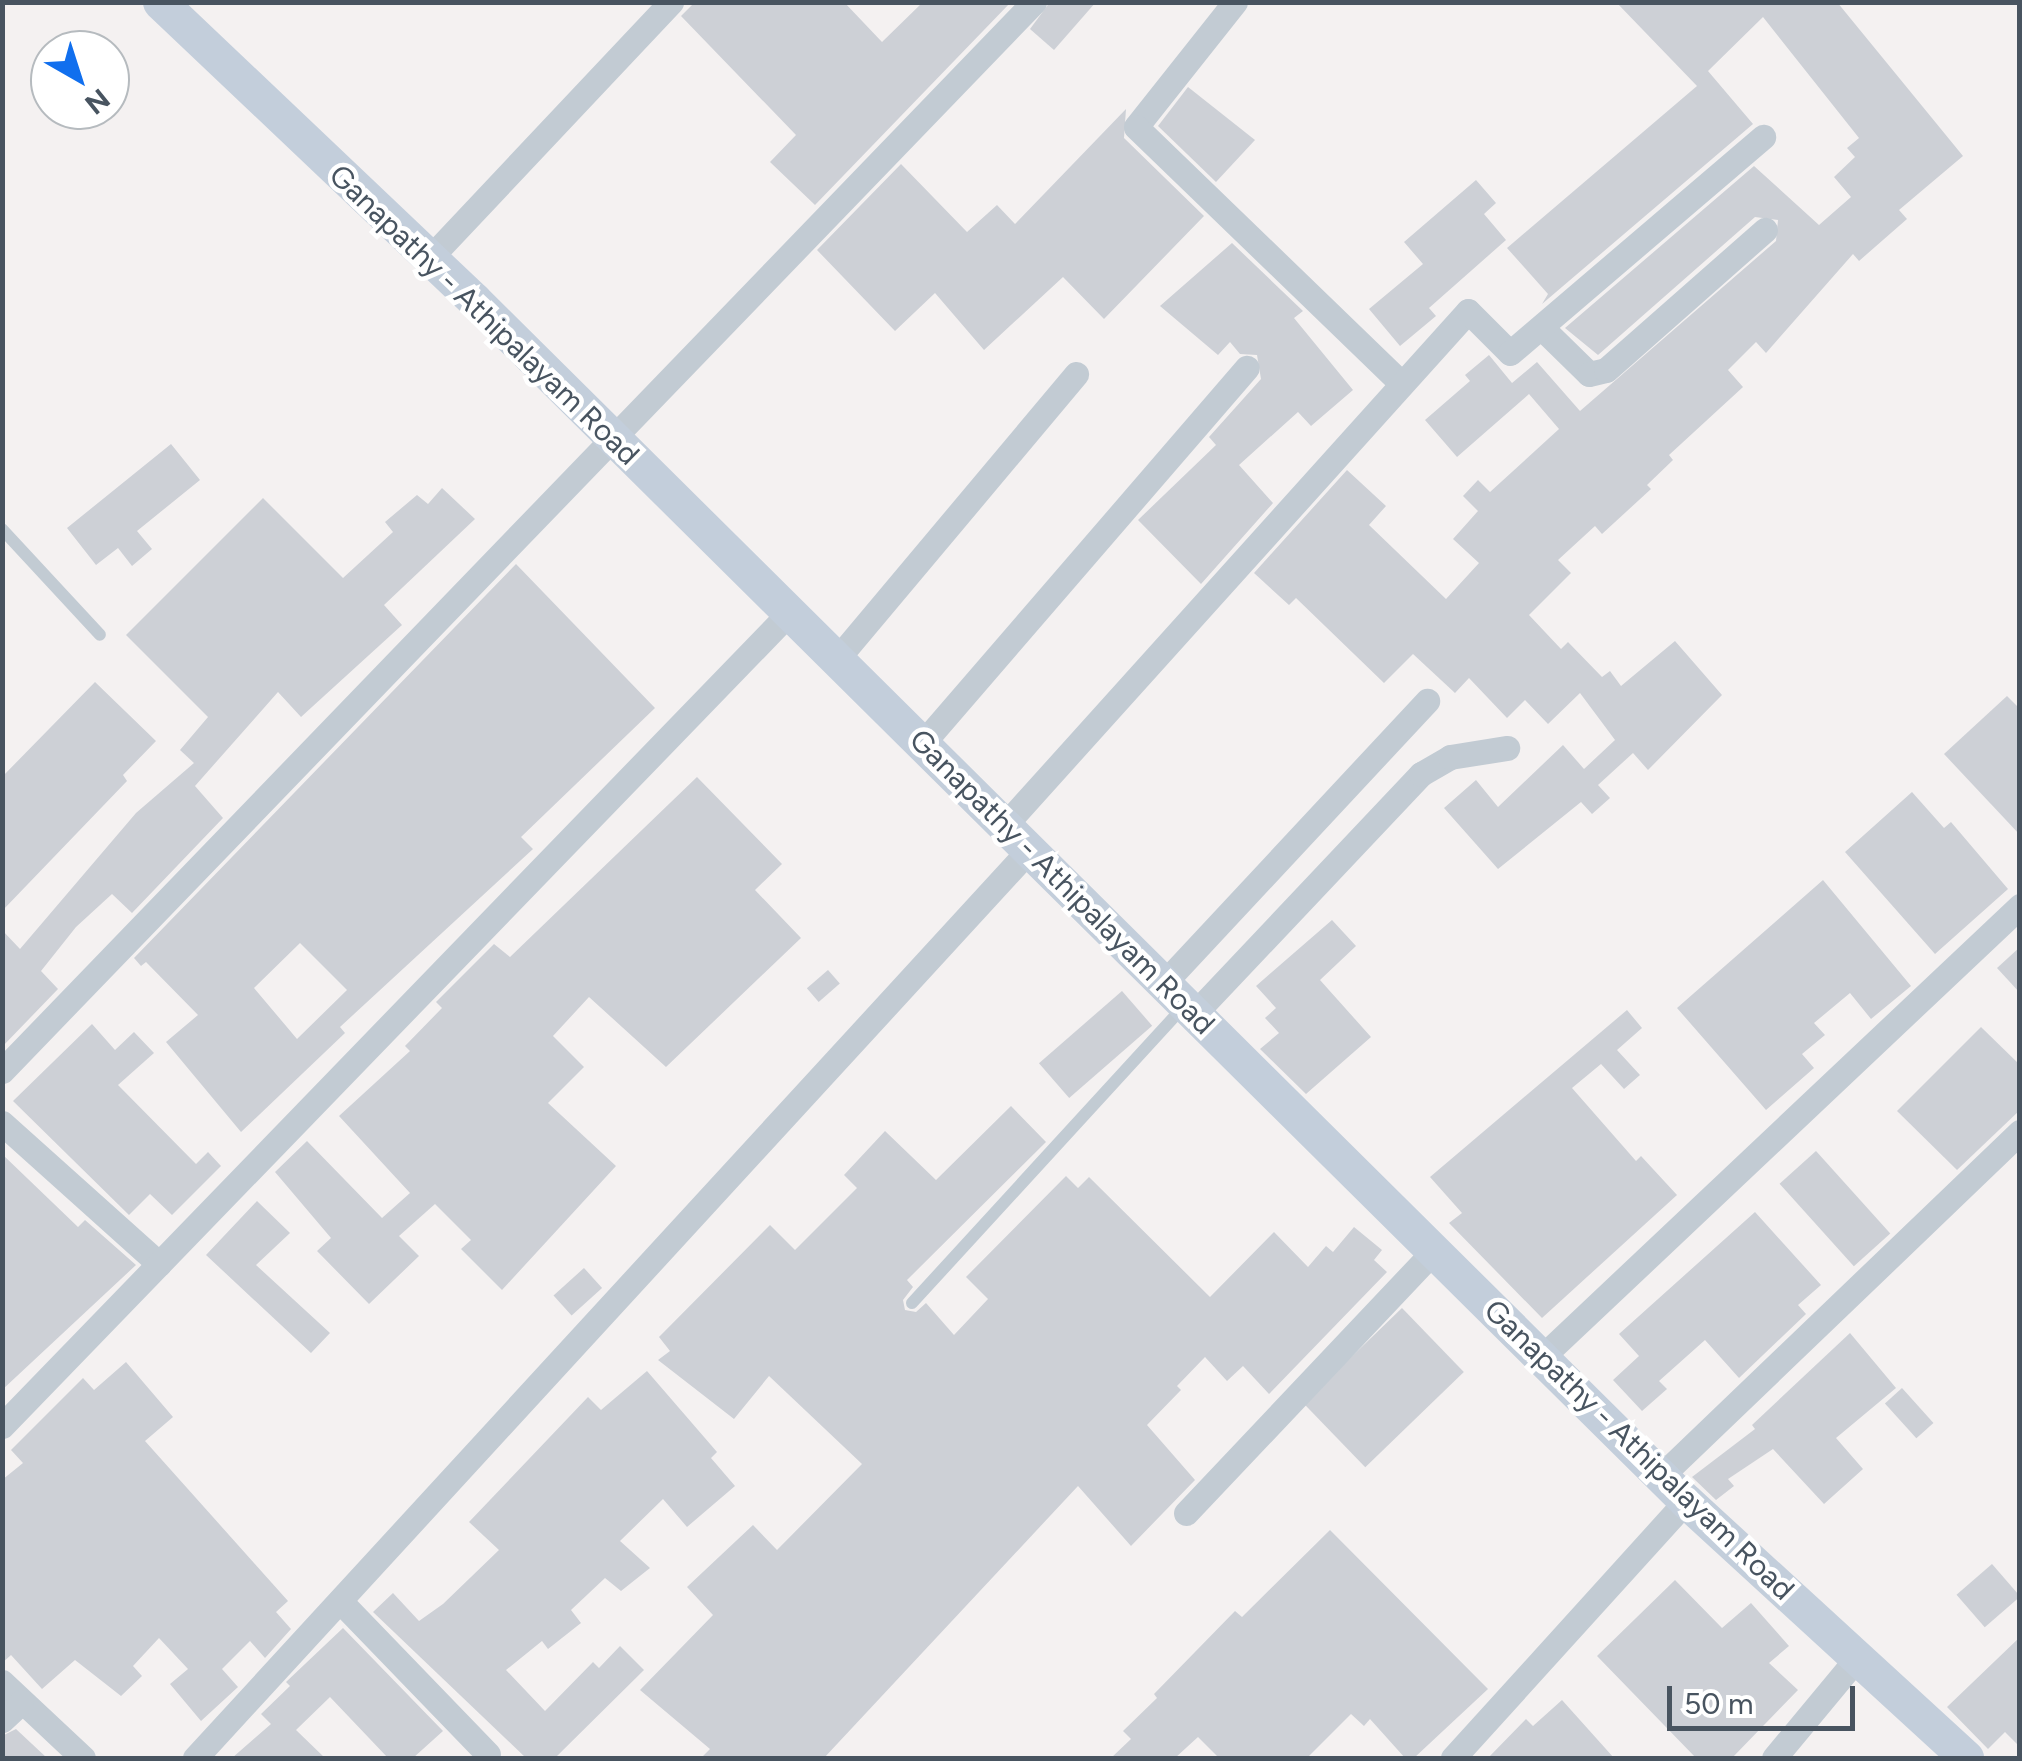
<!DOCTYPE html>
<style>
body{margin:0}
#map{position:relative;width:2022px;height:1761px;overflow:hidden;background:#f4f1f1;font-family:Figtree,sans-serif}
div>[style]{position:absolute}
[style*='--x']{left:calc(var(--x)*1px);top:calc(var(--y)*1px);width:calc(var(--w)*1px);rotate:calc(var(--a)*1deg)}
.building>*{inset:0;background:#cdd0d6;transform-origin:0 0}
.service>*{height:12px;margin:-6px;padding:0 6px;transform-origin:6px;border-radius:6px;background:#c2cbd3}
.minor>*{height:25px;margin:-12.5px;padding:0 12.5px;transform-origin:12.5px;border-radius:12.5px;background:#c2cbd3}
.secondary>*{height:35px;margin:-17.5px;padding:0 17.5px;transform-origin:17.5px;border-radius:17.5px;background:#c3cedb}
span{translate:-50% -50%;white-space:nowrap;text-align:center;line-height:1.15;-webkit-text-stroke:9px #fff;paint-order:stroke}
.street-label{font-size:30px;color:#485460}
.frame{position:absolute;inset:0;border:5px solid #485460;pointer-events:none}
.north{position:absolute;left:30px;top:30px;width:100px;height:100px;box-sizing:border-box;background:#fff;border:2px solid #b6bbbf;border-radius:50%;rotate:141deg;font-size:28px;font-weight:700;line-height:40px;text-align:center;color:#485460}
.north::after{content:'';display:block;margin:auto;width:35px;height:45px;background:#116fee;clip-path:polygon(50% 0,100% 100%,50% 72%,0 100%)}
.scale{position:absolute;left:1667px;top:1686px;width:188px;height:45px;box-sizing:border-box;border:5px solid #485460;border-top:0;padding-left:12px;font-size:30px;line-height:35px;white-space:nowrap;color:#485460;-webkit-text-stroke:8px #fff;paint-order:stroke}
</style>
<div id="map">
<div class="building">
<div style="clip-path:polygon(695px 2px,844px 2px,882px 42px,923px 2px,1011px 2px,815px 205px,770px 162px,796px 135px,681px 16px)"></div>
<div style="clip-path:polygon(1050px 2px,1096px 2px,1054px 50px,1030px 29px)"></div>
<div style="clip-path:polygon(1616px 2px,1837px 2px,1963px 156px,1899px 210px,1907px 219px,1859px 261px,1853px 254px,1766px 353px,1756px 342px,1728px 370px,1743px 387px,1669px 455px,1673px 460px,1647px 485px,1651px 489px,1602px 534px,1595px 526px,1558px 560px,1571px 573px,1529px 615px,1561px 649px,1568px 642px,1602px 677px,1610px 671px,1621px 686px,1675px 641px,1722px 695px,1648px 770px,1633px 753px,1598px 785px,1610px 798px,1592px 814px,1581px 802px,1498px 869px,1444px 808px,1476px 780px,1498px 807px,1563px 745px,1584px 769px,1615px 740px,1580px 693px,1548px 724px,1525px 700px,1507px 718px,1469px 678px,1455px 693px,1413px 654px,1384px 683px,1296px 598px,1289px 605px,1254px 573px,1347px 470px,1386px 506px,1369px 525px,1446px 599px,1479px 563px,1453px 539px,1478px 511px,1463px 496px,1478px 480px,1490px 492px,1559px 429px,1529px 394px,1457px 457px,1425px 420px,1470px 381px,1465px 375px,1489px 355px,1512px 383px,1537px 362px,1580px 411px,1776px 241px,1778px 220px,1755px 217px,1598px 355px,1565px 328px,1754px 166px,1819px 225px,1851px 197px,1834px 177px,1855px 157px,1847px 148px,1859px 138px,1763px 17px,1708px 71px,1753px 124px,1542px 304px,1548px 294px,1507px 248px,1697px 86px)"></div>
<div style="clip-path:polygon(1188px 87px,1255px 140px,1216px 182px,1158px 126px)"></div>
<div style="clip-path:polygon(1126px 109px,1124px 138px,1204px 216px,1104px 319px,1063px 277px,984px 350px,935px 293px,895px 331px,817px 250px,901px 164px,967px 232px,997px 205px,1015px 224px)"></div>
<div style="clip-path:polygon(1476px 180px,1496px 203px,1484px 214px,1506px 240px,1429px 308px,1436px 316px,1400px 346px,1369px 309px,1423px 264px,1404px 242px)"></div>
<div style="clip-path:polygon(1232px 243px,1303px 311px,1294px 318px,1353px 390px,1311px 426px,1298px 412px,1239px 465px,1273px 503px,1201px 584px,1138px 520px,1216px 445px,1209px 437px,1261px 379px,1257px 355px,1240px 354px,1230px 342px,1218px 355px,1160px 306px)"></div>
<div style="clip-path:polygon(171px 444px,200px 480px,137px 531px,152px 549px,132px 566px,118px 548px,96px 565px,67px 528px)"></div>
<div style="clip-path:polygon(442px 488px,475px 519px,384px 605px,402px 625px,301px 717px,278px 692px,195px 786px,223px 818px,132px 913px,112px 894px,76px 927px,41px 971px,58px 989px,2px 1047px,2px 930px,20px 949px,136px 813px,194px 763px,180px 750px,208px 717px,126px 635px,263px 498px,343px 578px,393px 532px,385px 522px,417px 495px,428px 504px)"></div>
<div style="clip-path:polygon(evenodd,516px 564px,655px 708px,521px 837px,533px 849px,340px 1027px,345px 1033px,241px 1132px,166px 1042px,198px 1015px,146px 962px,141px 966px,134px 958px,516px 564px,300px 943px,347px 990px,297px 1039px,254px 988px,300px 943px)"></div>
<div style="clip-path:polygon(95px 682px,156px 741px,123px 775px,127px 781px,2px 911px,2px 777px)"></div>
<div style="clip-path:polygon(2007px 696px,2020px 709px,2020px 835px,1944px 754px)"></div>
<div style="clip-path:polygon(697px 777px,782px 864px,755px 890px,801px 938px,666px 1067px,589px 997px,553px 1036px,584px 1067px,548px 1103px,616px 1166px,502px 1290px,461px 1249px,471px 1240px,435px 1204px,399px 1236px,419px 1256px,369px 1304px,317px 1251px,331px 1238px,275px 1172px,307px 1141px,382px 1218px,410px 1193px,339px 1116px,410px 1051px,405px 1046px,442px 1008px,436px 1002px,494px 944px,510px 957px)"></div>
<div style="clip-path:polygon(1912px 792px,1944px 828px,1951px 822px,2008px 889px,1935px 954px,1845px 852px)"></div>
<div style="clip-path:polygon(1823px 880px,1911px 986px,1871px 1019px,1850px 993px,1814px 1023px,1825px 1035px,1802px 1054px,1814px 1068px,1766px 1110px,1677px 1008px)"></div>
<div style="clip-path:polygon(1332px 920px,1356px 946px,1320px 980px,1371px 1037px,1306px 1094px,1260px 1049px,1279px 1033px,1265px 1018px,1276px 1008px,1256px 986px)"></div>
<div style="clip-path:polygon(2020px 947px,2020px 993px,1997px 968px)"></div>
<div style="left:828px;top:970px;width:18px;height:28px;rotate:49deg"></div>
<div style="left:1122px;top:991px;width:46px;height:110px;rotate:49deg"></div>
<div style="clip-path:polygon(1627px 1010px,1642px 1028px,1617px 1050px,1640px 1075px,1624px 1089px,1601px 1064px,1572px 1088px,1636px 1161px,1641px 1156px,1677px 1195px,1542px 1318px,1449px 1223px,1462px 1213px,1430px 1177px)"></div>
<div style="clip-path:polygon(92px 1024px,115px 1050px,134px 1032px,154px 1053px,118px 1085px,196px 1164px,208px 1152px,221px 1166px,172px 1215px,150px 1194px,129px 1215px,13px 1101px)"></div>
<div style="clip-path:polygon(1981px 1027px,2020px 1065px,2020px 1110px,1957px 1170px,1897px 1111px)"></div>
<div style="clip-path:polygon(1011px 1106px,1046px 1142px,907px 1280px,913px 1287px,903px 1300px,905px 1310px,916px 1312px,926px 1303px,954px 1335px,988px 1299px,966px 1277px,1066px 1176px,1078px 1188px,1089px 1177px,1210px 1297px,1274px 1232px,1308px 1267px,1326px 1246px,1333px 1252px,1354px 1227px,1382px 1250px,1374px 1260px,1387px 1272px,1269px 1394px,1243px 1366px,1227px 1381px,1205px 1357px,1177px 1386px,1181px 1390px,1147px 1425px,1195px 1480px,1131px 1546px,1078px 1486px,824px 1758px,701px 1758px,710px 1749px,640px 1690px,713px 1615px,687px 1587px,753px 1525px,777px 1550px,862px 1464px,769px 1376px,734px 1419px,658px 1360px,670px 1351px,659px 1337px,770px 1225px,795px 1250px,857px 1188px,844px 1175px,885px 1131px,936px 1180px)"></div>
<div style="left:1816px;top:1151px;width:111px;height:49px;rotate:48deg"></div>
<div style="clip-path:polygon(2px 1154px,78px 1227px,85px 1220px,136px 1265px,2px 1390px)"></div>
<div style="clip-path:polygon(257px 1201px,290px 1233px,256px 1265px,330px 1333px,311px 1353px,206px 1255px)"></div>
<div style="clip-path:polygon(1755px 1212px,1821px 1285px,1798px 1305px,1806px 1314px,1739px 1378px,1705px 1340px,1659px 1381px,1667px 1389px,1642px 1411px,1613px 1380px,1639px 1356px,1619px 1334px)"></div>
<div style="left:584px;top:1268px;width:27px;height:41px;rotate:48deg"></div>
<div style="left:1402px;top:1308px;width:89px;height:137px;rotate:46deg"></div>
<div style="clip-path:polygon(1850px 1333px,1896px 1388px,1836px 1438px,1863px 1469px,1824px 1504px,1773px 1449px,1728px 1479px,1734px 1486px,1716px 1500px,1692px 1477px,1755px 1429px,1752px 1425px)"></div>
<div style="clip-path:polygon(126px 1362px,173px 1417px,145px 1441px,288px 1601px,276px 1612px,291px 1629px,265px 1658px,250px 1641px,222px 1669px,238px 1687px,201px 1721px,170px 1684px,188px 1669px,159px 1638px,133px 1666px,142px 1676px,121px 1696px,75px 1660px,42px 1689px,11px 1655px,2px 1663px,2px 1480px,23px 1463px,11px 1450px,83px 1378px,94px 1390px)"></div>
<div style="clip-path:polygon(647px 1371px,717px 1452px,711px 1458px,735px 1486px,687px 1527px,663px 1499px,620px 1541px,650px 1568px,621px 1591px,605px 1578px,571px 1610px,581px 1623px,548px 1649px,542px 1641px,506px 1670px,545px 1711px,593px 1662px,599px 1668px,620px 1646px,644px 1670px,555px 1758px,526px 1758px,373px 1612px,393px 1593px,419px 1621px,443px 1604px,499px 1550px,469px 1522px,588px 1397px,601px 1410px)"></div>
<div style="left:1902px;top:1388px;width:47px;height:23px;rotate:48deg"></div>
<div style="clip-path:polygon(1330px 1530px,1488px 1689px,1414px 1758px,1405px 1758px,1370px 1719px,1364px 1726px,1351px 1714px,1307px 1758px,1219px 1758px,1198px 1737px,1175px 1758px,1111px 1758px,1131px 1739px,1123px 1731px,1157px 1698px,1154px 1694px,1235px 1611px,1242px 1617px)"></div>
<div style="left:1992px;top:1564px;width:43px;height:47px;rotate:49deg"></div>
<div style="clip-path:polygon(1675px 1580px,1722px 1628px,1751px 1603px,1789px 1646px,1769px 1663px,1798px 1690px,1732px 1758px,1696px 1758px,1597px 1656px)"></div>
<div style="clip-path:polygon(343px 1628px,443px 1731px,413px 1758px,388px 1758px,330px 1697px,296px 1730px,325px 1758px,232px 1758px,271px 1724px,261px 1714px,290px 1686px,286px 1682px)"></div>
<div style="clip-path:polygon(2020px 1637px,2020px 1747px,2005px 1732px,1988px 1749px,1947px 1707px)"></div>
<div style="clip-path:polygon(1562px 1700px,1614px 1758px,1488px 1758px,1526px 1719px,1533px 1726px)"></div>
<div style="clip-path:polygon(16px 1729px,47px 1758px,2px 1758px,2px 1736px)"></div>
</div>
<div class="service">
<div style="--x:2;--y:529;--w:144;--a:47.2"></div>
<div style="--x:912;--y:1303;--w:403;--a:-47.5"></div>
</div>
<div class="minor">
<div style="--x:1235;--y:2;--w:159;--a:128.4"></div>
<div style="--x:1136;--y:127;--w:368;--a:44"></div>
<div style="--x:427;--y:261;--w:356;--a:-46.7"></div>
<div style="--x:1543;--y:329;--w:64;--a:44.4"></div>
<div style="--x:1589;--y:374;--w:17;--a:-13"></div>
<div style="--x:1606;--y:370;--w:212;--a:-41.4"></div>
<div style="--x:837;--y:659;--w:372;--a:-50"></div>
<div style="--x:922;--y:744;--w:497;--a:-49.2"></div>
<div style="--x:1004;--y:826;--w:693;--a:-47.98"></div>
<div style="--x:1468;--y:311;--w:59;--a:45"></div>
<div style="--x:1510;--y:353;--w:333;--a:-40.5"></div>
<div style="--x:1164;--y:983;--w:386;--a:-47"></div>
<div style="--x:1195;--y:1013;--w:329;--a:-46.6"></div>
<div style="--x:1421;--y:774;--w:34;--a:-30"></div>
<div style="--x:1450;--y:757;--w:58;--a:-9"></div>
<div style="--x:2;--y:1071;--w:1486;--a:-46.01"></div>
<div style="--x:2;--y:1123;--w:211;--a:41.9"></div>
<div style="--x:1542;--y:1357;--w:657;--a:-43.34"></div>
<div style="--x:2;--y:1426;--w:1132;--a:-45.93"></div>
<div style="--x:1661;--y:1476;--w:497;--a:-43.8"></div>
<div style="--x:1186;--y:1513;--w:362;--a:-46.6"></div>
<div style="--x:340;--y:1601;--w:213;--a:46"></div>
<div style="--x:2;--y:1682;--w:111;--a:43.2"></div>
<div style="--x:2;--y:1720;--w:26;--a:-43"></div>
<div style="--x:195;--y:1758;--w:1233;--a:-47.43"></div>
<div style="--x:1453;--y:1758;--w:347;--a:-47.8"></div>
<div style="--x:1774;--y:1758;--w:130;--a:-50.3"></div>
</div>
<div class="secondary">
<div style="--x:160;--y:2;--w:433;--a:43.5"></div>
<div style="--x:474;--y:300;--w:1706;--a:44.74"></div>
<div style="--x:1686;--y:1501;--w:380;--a:42.5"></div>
</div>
<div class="street-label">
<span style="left:484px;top:315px;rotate:44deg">Ganapathy - Athipalayam Road</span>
<span style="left:1062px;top:882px;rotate:45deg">Ganapathy - Athipalayam Road</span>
<span style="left:1639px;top:1450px;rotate:44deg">Ganapathy - Athipalayam Road</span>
</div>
<div class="frame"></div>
<div class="north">N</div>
<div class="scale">50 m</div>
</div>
